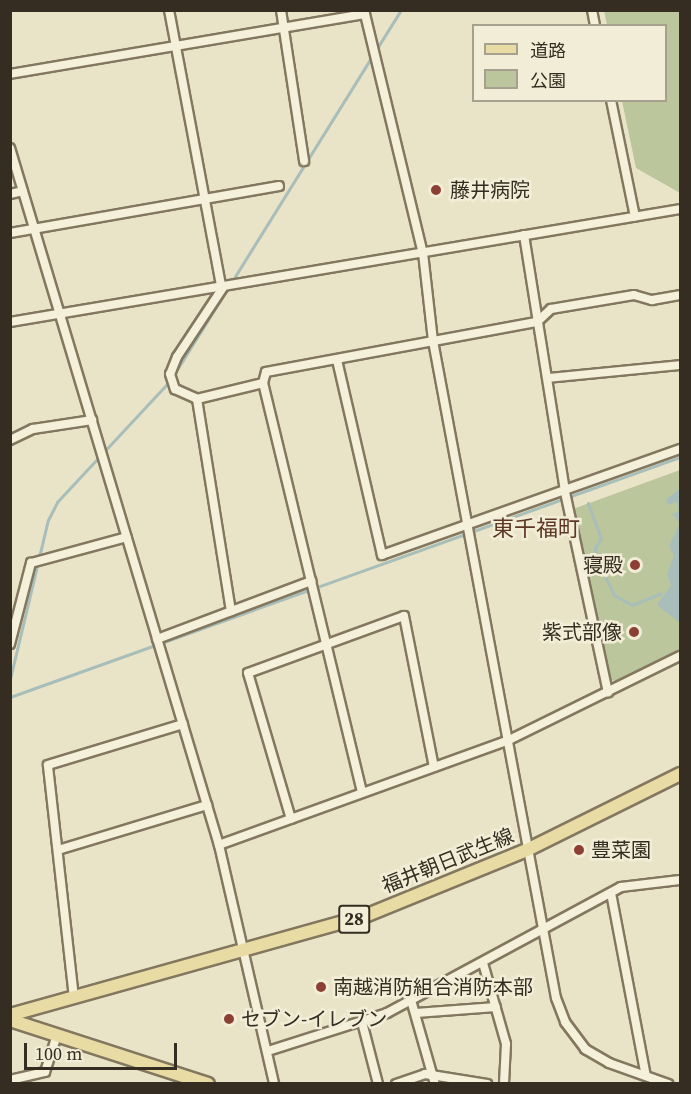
<!DOCTYPE html>
<meta charset="utf-8">
<style>
body{margin:0}
#map{position:relative;width:691px;height:1094px;overflow:hidden;background:#e9e4c7;font-family:"Source Serif 4","Noto Sans JP",serif}
div>[style]{position:absolute}
[style*='--x']{left:calc(var(--x)*1px);top:calc(var(--y)*1px);width:calc(var(--w)*1px);rotate:calc(var(--a)*1deg)}
.green>*{inset:0;background:#bcc69c}
.water>*{inset:0;background:#a8beba}
.stream>*{height:3px;margin:-1.5px;padding:0 1.5px;transform-origin:1.5px;border-radius:1.5px;background:#a8beba}
.roads{filter:drop-shadow(2px 0 #83775f) drop-shadow(-2px 0 #83775f) drop-shadow(0 2px #83775f) drop-shadow(0 -2px #83775f)}
.minor>*{height:8px;margin:-4px;padding:0 4px;transform-origin:4px;border-radius:4px;background:#f5f0da}
.primary>*{height:12px;margin:-6px;padding:0 6px;transform-origin:6px;border-radius:6px;background:#e8dba4}
.dots>*{width:16px;height:16px;translate:-50% -50%;box-sizing:border-box;border:3px solid #f2edd6;border-radius:50%}
span{translate:-50% -50%;white-space:nowrap;text-align:center;line-height:1.15;-webkit-text-stroke:5px #f2edd6;paint-order:stroke}
.shield-label span{padding:2px 4px;background:#f2edd6;border:2px solid;border-radius:4px;-webkit-text-stroke-width:0}
.shield-label{font-size:18px;color:#352d21;font-weight:700}
.poi-label{font-size:20px;color:#352d21}
.left{translate:0 -50%;text-align:left}
.right{translate:-100% -50%;text-align:right}
.street-label{font-size:20px;color:#352d21}
.quarter-label{font-size:22px;color:#5d3825}
.frame{position:absolute;inset:0;border:12px solid #352d21;pointer-events:none}
.legend{position:absolute;left:472px;top:24px;width:195px;height:78px;box-sizing:border-box;background:#f2edd6;border:2px solid #a6a08e;margin:0;padding:8px 10px;list-style:none;font-size:18px;color:#352d21}
.legend li{display:flex;align-items:center;gap:12px;height:30px}
.legend b{width:30px;border:2px solid #a6a08e}
.scale{position:absolute;left:24px;top:1043px;width:153px;height:27px;box-sizing:border-box;border:3px solid #352d21;border-top:0;padding-left:8px;font-size:18px;line-height:21px;white-space:nowrap;color:#352d21;-webkit-text-stroke:4px #f2edd6;paint-order:stroke}
</style>
<div id="map">
<div class="green">
<div style="clip-path:polygon(604px 11px,680px 11px,680px 193px,636px 168px,622px 101px,666px 100px,666px 26px,607px 25px)"></div>
<div style="clip-path:polygon(680px 470px,680px 649px,616px 682px,610px 679px,573px 509px)"></div>
</div>
<div class="water">
<div style="clip-path:polygon(680px 489px,680px 623px,657px 605px,671px 585px,667px 574px,674px 556px,669px 546px,680px 523px,672px 514px,679px 511px,677px 502px,668px 505px,666px 499px)"></div>
</div>
<div class="stream">
<div style="--x:173;--y:376;--w:431;--a:-58.1"></div>
<div style="--x:588;--y:503;--w:37;--a:70"></div>
<div style="--x:601;--y:538;--w:12;--a:121"></div>
<div style="--x:595;--y:548;--w:12;--a:81"></div>
<div style="--x:597;--y:560;--w:39;--a:64"></div>
<div style="--x:614;--y:595;--w:21;--a:29"></div>
<div style="--x:632;--y:605;--w:31;--a:-22"></div>
<div style="--x:680;--y:622;--w:10;--a:90"></div>
<div style="--x:10;--y:679;--w:163;--a:-76.6"></div>
<div style="--x:48;--y:520;--w:20;--a:-63"></div>
<div style="--x:57;--y:502;--w:166;--a:-47"></div>
<div style="--x:10;--y:697;--w:712;--a:-19.71"></div>
</div>
<div class="roads">
<div class="minor">
<div style="--x:169;--y:10;--w:281;--a:79.3"></div>
<div style="--x:281;--y:10;--w:153;--a:81.3"></div>
<div style="--x:364;--y:10;--w:250;--a:76.4"></div>
<div style="--x:423;--y:253;--w:89;--a:83.5"></div>
<div style="--x:433;--y:341;--w:668;--a:79.4"></div>
<div style="--x:556;--y:998;--w:26;--a:69"></div>
<div style="--x:565;--y:1022;--w:34;--a:53"></div>
<div style="--x:585;--y:1049;--w:28;--a:30"></div>
<div style="--x:609;--y:1063;--w:63;--a:19.6"></div>
<div style="--x:592;--y:10;--w:16;--a:79"></div>
<div style="--x:10;--y:74;--w:360;--a:-9.6"></div>
<div style="--x:611;--y:100;--w:119;--a:78.4"></div>
<div style="--x:10;--y:148;--w:728;--a:73.31"></div>
<div style="--x:219;--y:845;--w:245;--a:77"></div>
<div style="--x:10;--y:194;--w:13;--a:-13"></div>
<div style="--x:10;--y:233;--w:273;--a:-9.9"></div>
<div style="--x:524;--y:235;--w:260;--a:80.9"></div>
<div style="--x:565;--y:492;--w:205;--a:77.9"></div>
<div style="--x:224;--y:286;--w:85;--a:123.5"></div>
<div style="--x:177;--y:357;--w:18;--a:112"></div>
<div style="--x:170;--y:374;--w:16;--a:72"></div>
<div style="--x:175;--y:389;--w:24;--a:24"></div>
<div style="--x:197;--y:399;--w:68;--a:-13.6"></div>
<div style="--x:10;--y:322;--w:679;--a:-9.57"></div>
<div style="--x:337;--y:360;--w:200;--a:77"></div>
<div style="--x:382;--y:555;--w:316;--a:-19.6"></div>
<div style="--x:548;--y:378;--w:133;--a:-5.6"></div>
<div style="--x:197;--y:399;--w:215;--a:80.9"></div>
<div style="--x:10;--y:440;--w:25;--a:-26"></div>
<div style="--x:33;--y:429;--w:60;--a:-8.7"></div>
<div style="--x:157;--y:639;--w:165;--a:-20.6"></div>
<div style="--x:10;--y:644;--w:84;--a:-75.5"></div>
<div style="--x:31;--y:563;--w:99;--a:-15.2"></div>
<div style="--x:362;--y:792;--w:421;--a:-103.6"></div>
<div style="--x:263;--y:383;--w:11;--a:-75"></div>
<div style="--x:266;--y:372;--w:276;--a:-10.5"></div>
<div style="--x:537;--y:322;--w:19;--a:-43"></div>
<div style="--x:551;--y:309;--w:84;--a:-9.6"></div>
<div style="--x:634;--y:295;--w:19;--a:16"></div>
<div style="--x:652;--y:300;--w:28;--a:-10"></div>
<div style="--x:291;--y:819;--w:152;--a:-106.4"></div>
<div style="--x:248;--y:673;--w:166;--a:-20.1"></div>
<div style="--x:404;--y:616;--w:154;--a:78.8"></div>
<div style="--x:219;--y:845;--w:306;--a:-19.9"></div>
<div style="--x:507;--y:741;--w:193;--a:-26.2"></div>
<div style="--x:58;--y:850;--w:156;--a:-16.8"></div>
<div style="--x:611;--y:893;--w:186;--a:79.2"></div>
<div style="--x:483;--y:963;--w:84;--a:74.1"></div>
<div style="--x:506;--y:1044;--w:40;--a:92.9"></div>
<div style="--x:74;--y:998;--w:234;--a:-96.4"></div>
<div style="--x:48;--y:765;--w:141;--a:-16.9"></div>
<div style="--x:411;--y:1000;--w:87;--a:74.1"></div>
<div style="--x:416;--y:1013;--w:80;--a:-4.3"></div>
<div style="--x:362;--y:1022;--w:64;--a:75.5"></div>
<div style="--x:268;--y:1051;--w:125;--a:-17.7"></div>
<div style="--x:387;--y:1013;--w:266;--a:-28.3"></div>
<div style="--x:621;--y:887;--w:59;--a:-6.8"></div>
<div style="--x:10;--y:1080;--w:36;--a:-13"></div>
<div style="--x:45;--y:1072;--w:38;--a:-72"></div>
<div style="--x:396;--y:1084;--w:31;--a:-19"></div>
<div style="--x:425;--y:1074;--w:63;--a:9.2"></div>
</div>
<div class="primary">
<div style="--x:10;--y:1015;--w:369;--a:-15.6"></div>
<div style="--x:365;--y:916;--w:175;--a:-22.2"></div>
<div style="--x:527;--y:850;--w:171;--a:-26.4"></div>
<div style="--x:10;--y:1020;--w:208;--a:17.9"></div>
</div>
</div>
<div class="dots">
<div style="left:436px;top:190px;background:#8c4035"></div>
<div style="left:635px;top:565px;background:#8c4035"></div>
<div style="left:634px;top:632px;background:#8c4035"></div>
<div style="left:579px;top:850px;background:#8c4035"></div>
<div style="left:321px;top:987px;background:#8c4035"></div>
<div style="left:229px;top:1019px;background:#8c4035"></div>
</div>
<div class="shield-label">
<span style="left:354px;top:919px">28</span>
</div>
<div class="poi-label">
<span class="left" style="left:450px;top:190px">藤井病院</span>
<span class="right" style="left:623px;top:565px">寝殿</span>
<span class="right" style="left:622px;top:632px">紫式部像</span>
<span class="left" style="left:591px;top:850px">豊菜園</span>
<span class="left" style="left:333px;top:987px">南越消防組合消防本部</span>
<span class="left" style="left:241px;top:1019px">セブン-イレブン</span>
</div>
<div class="street-label">
<span style="left:448px;top:861px;rotate:-22deg">福井朝日武生線</span>
</div>
<div class="quarter-label">
<span style="left:536px;top:529px">東千福町</span>
</div>
<div class="frame"></div>
<ul class="legend">
<li><b style="height:8px;background:#e8dba4"></b>道路</li>
<li><b style="height:16px;background:#bcc69c"></b>公園</li>
</ul>
<div class="scale">100 m</div>
</div>
